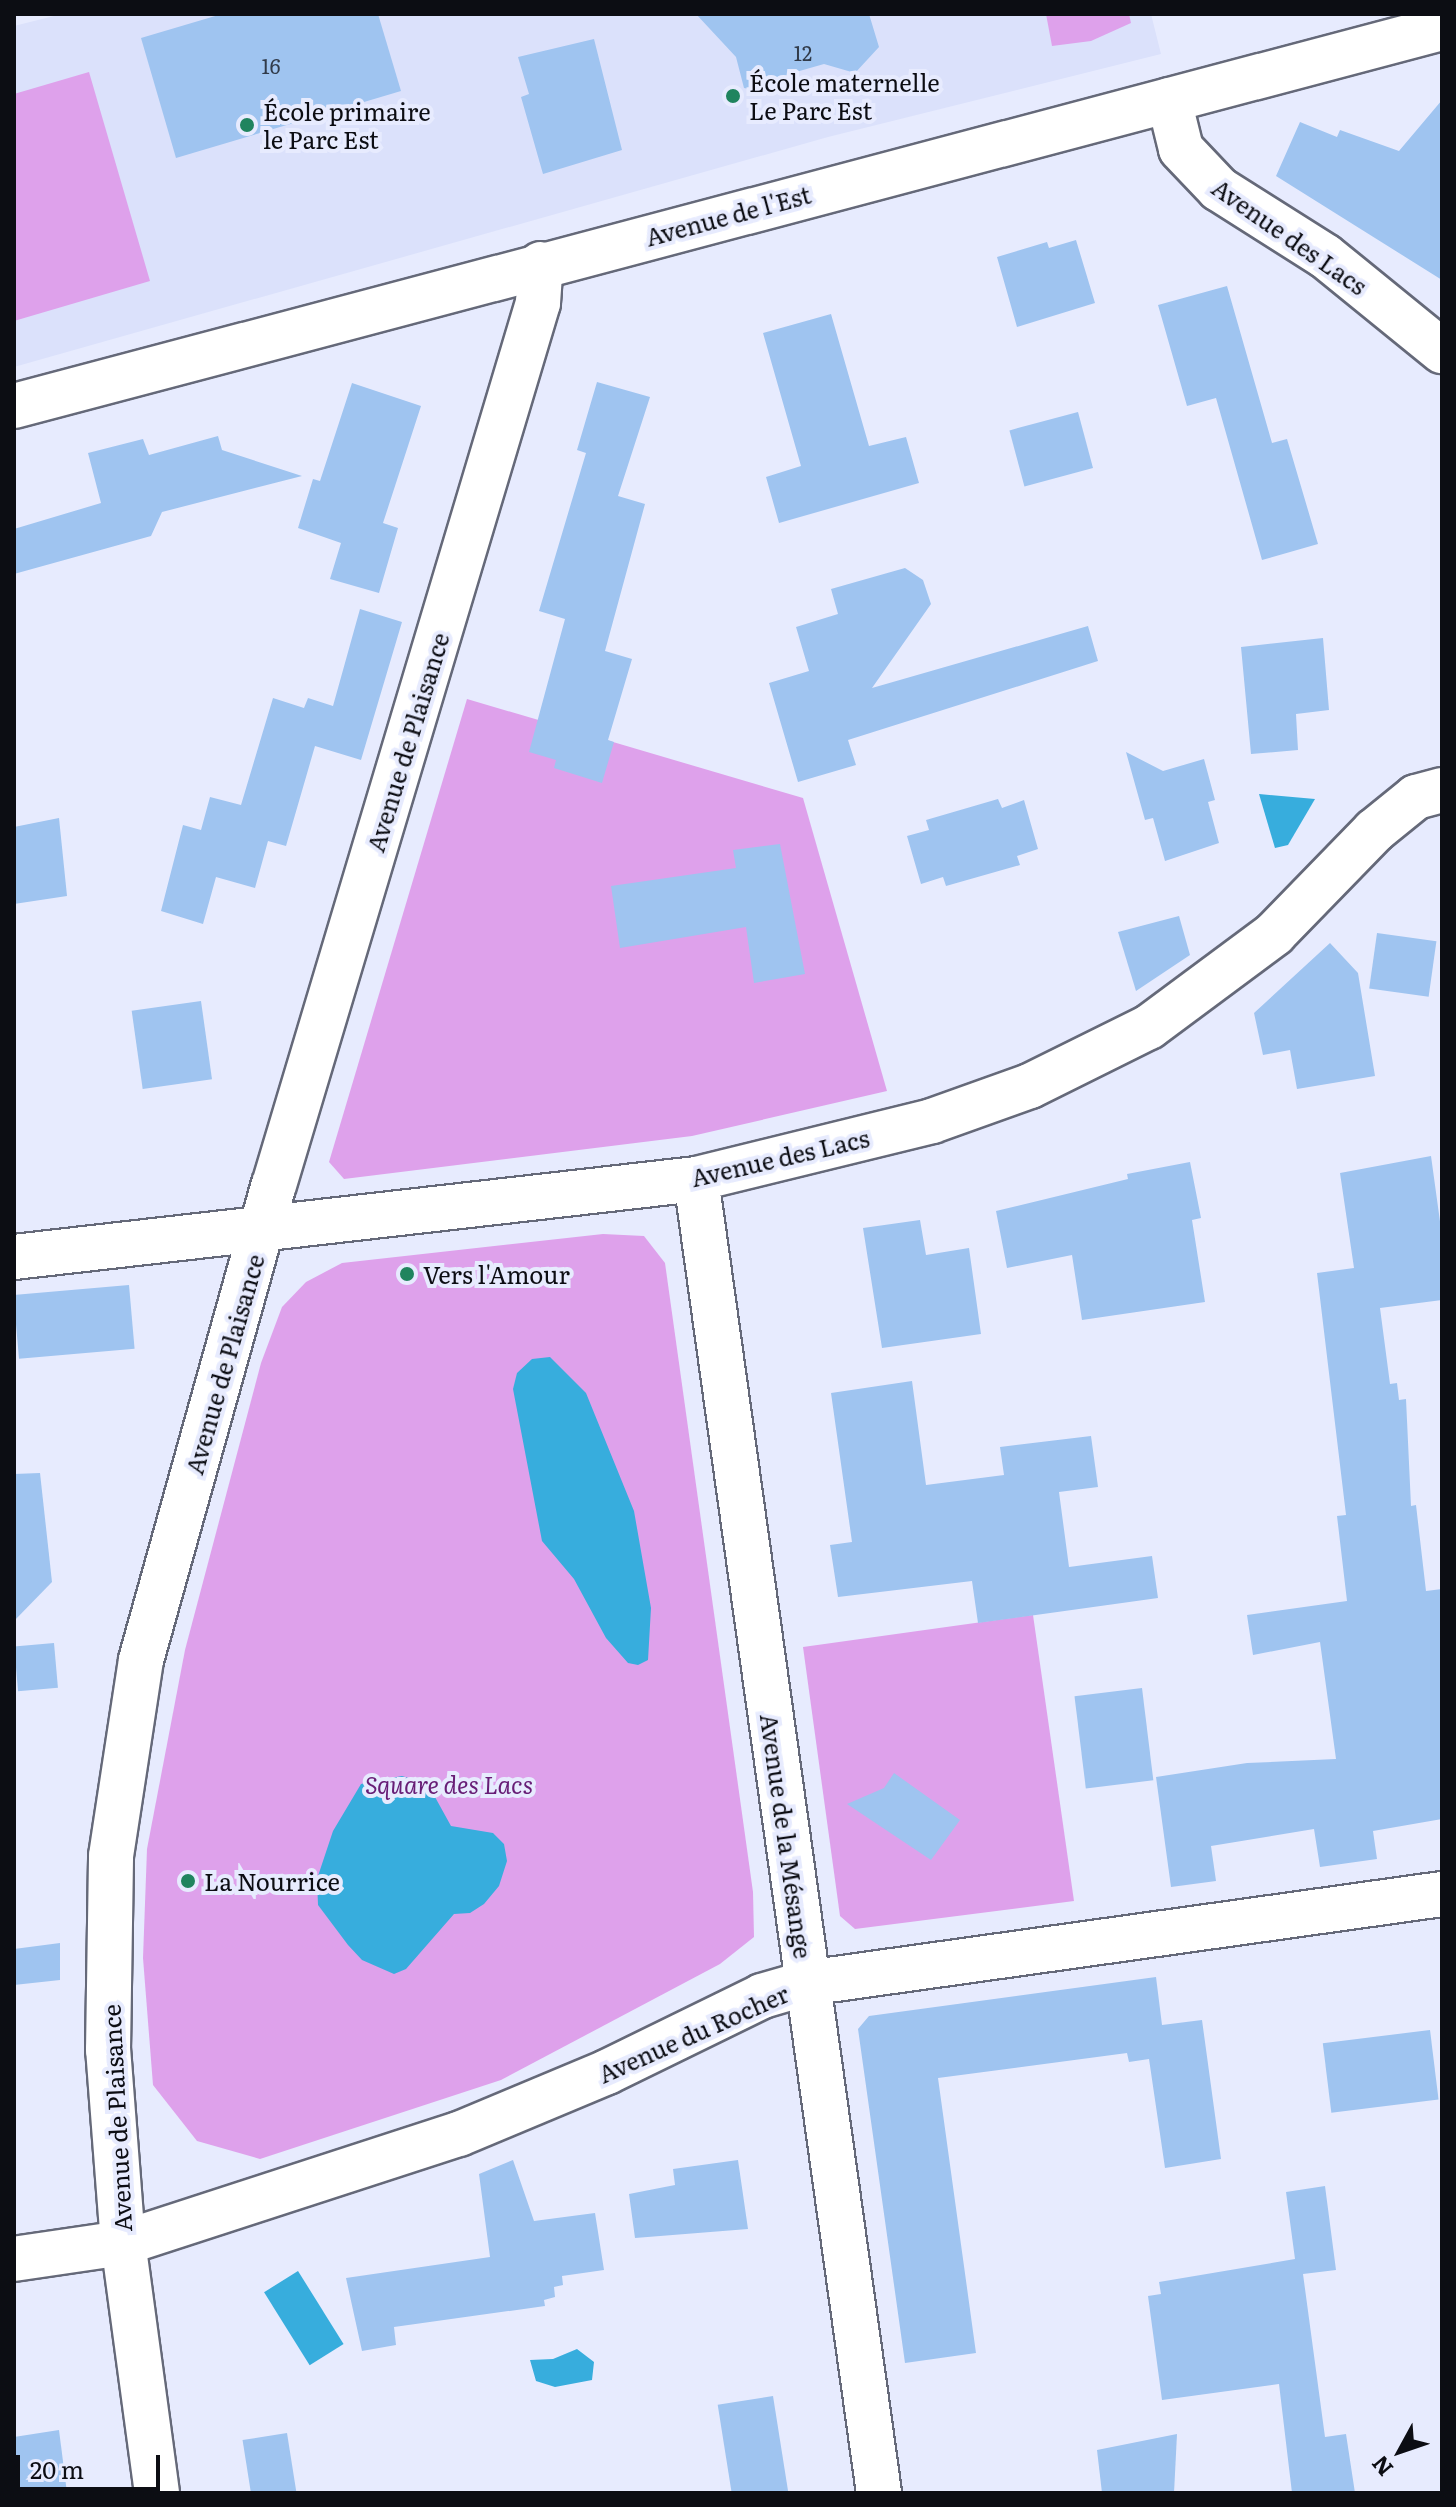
<!DOCTYPE html>
<meta charset="utf-8">
<style>
body{margin:0}
#map{position:relative;width:1456px;height:2507px;overflow:hidden;background:#e7ebfe;font-family:Literata,serif}
div>[style]{position:absolute}
[style*='--x']{left:calc(var(--x)*1px);top:calc(var(--y)*1px);width:calc(var(--w)*1px);rotate:calc(var(--a)*1deg)}
.built>*{inset:0;background:#dbe1fb}
.green>*{inset:0;background:#dea1eb}
.water>*{inset:0;background:#37addd;transform-origin:0 0}
.building>*{inset:0;background:#9fc4f0;transform-origin:0 0}
.roads{filter:drop-shadow(2px 0 #656979) drop-shadow(-2px 0 #656979) drop-shadow(0 2px #656979) drop-shadow(0 -2px #656979)}
.minor>*{height:44px;margin:-22px;padding:0 22px;transform-origin:22px;border-radius:22px;background:#fff}
.dots>*{width:22px;height:22px;translate:-50% -50%;box-sizing:border-box;border:4px solid #e7ebfe;border-radius:50%}
span{translate:-50% -50%;white-space:nowrap;text-align:center;line-height:1.15;-webkit-text-stroke:8px #e7ebfe;paint-order:stroke}
.number-label{font-size:20px;color:#313b4a}
.number-label span{-webkit-text-stroke-width:0}
.poi-label{font-size:24px;color:#0c0d13}
.left{translate:0 -50%;text-align:left}
.street-label{font-size:24px;color:#0c0d13}
.park-label{font-size:24px;color:#671d76;font-style:italic}
.frame{position:absolute;inset:0;border:16px solid #0c0d13;pointer-events:none}
.north{position:absolute;left:1360px;top:2411px;width:80px;height:80px;-webkit-text-stroke:6px #e7ebfe;paint-order:stroke;rotate:230deg;font-size:22px;font-weight:700;line-height:32px;text-align:center;color:#0c0d13}
.north::after{content:'';display:block;margin:auto;width:28px;height:36px;background:#0c0d13;clip-path:polygon(50% 0,100% 100%,50% 72%,0 100%)}
.scale{position:absolute;left:16px;top:2455px;width:144px;height:36px;box-sizing:border-box;border:4px solid #0c0d13;border-top:0;padding-left:10px;font-size:24px;line-height:28px;white-space:nowrap;color:#0c0d13;-webkit-text-stroke:6px #e7ebfe;paint-order:stroke}
</style>
<div id="map">
<div class="built">
<div style="clip-path:polygon(62px 14px,1151px 14px,1161px 54px,828px 137px,14px 367px,14px 26px)"></div>
</div>
<div class="green">
<div style="clip-path:polygon(1046px 14px,1129px 14px,1131px 23px,1091px 41px,1052px 46px)"></div>
<div style="clip-path:polygon(89px 72px,150px 281px,14px 321px,14px 94px)"></div>
<div style="clip-path:polygon(467px 699px,803px 798px,887px 1091px,692px 1136px,344px 1179px,329px 1162px)"></div>
<div style="clip-path:polygon(603px 1234px,644px 1236px,665px 1263px,753px 1892px,754px 1937px,720px 1964px,501px 2080px,260px 2159px,197px 2141px,153px 2085px,143px 1958px,147px 1849px,185px 1650px,261px 1363px,282px 1307px,306px 1282px,342px 1263px)"></div>
<div style="clip-path:polygon(1033px 1615px,1074px 1901px,855px 1929px,840px 1916px,803px 1647px)"></div>
</div>
<div class="water">
<div style="clip-path:polygon(1259px 794px,1315px 799px,1288px 845px,1275px 848px)"></div>
<div style="clip-path:polygon(550px 1357px,586px 1393px,634px 1511px,651px 1608px,648px 1660px,638px 1665px,628px 1663px,606px 1638px,574px 1579px,542px 1541px,513px 1389px,517px 1373px,532px 1359px)"></div>
<div style="clip-path:polygon(402px 1776px,418px 1781px,435px 1797px,451px 1826px,493px 1833px,504px 1844px,507px 1861px,499px 1886px,484px 1904px,470px 1913px,454px 1914px,406px 1969px,394px 1974px,362px 1960px,348px 1945px,318px 1905px,317px 1879px,333px 1831px,361px 1784px)"></div>
<div style="left:298px;top:2271px;width:86px;height:40px;rotate:58deg"></div>
<div style="clip-path:polygon(577px 2349px,594px 2362px,592px 2380px,555px 2387px,536px 2381px,530px 2360px,553px 2359px)"></div>
</div>
<div class="building">
<div style="clip-path:polygon(222px 14px,378px 14px,401px 91px,176px 158px,141px 38px)"></div>
<div style="clip-path:polygon(696px 14px,869px 14px,879px 47px,855px 73px,824px 64px,796px 72px,775px 94px,744px 88px,736px 57px)"></div>
<div style="clip-path:polygon(594px 39px,622px 150px,543px 174px,521px 97px,529px 94px,518px 57px)"></div>
<div style="clip-path:polygon(1442px 100px,1442px 280px,1276px 176px,1300px 122px,1337px 137px,1340px 130px,1399px 151px)"></div>
<div style="clip-path:polygon(1076px 240px,1095px 303px,1017px 327px,997px 257px,1047px 242px,1049px 248px)"></div>
<div style="clip-path:polygon(1227px 286px,1272px 443px,1287px 439px,1318px 544px,1262px 560px,1216px 398px,1187px 406px,1158px 305px)"></div>
<div style="clip-path:polygon(831px 314px,869px 446px,906px 437px,919px 483px,779px 523px,766px 477px,801px 466px,763px 333px)"></div>
<div style="clip-path:polygon(597px 382px,650px 397px,618px 496px,645px 504px,605px 651px,632px 659px,608px 740px,614px 742px,602px 783px,554px 768px,556px 760px,529px 752px,565px 619px,539px 611px,586px 453px,577px 450px)"></div>
<div style="clip-path:polygon(352px 383px,421px 406px,383px 523px,398px 528px,379px 593px,330px 579px,341px 543px,298px 528px,313px 479px,320px 481px)"></div>
<div style="left:1078px;top:412px;width:58px;height:71px;rotate:75deg"></div>
<div style="clip-path:polygon(218px 436px,222px 450px,302px 476px,162px 512px,151px 536px,14px 574px,14px 529px,101px 503px,88px 453px,143px 439px,149px 455px)"></div>
<div style="clip-path:polygon(905px 568px,923px 580px,931px 604px,872px 688px,1088px 626px,1098px 661px,848px 740px,856px 765px,798px 782px,769px 683px,809px 671px,796px 627px,838px 614px,831px 589px)"></div>
<div style="clip-path:polygon(360px 609px,402px 622px,361px 760px,315px 746px,286px 846px,268px 841px,255px 888px,216px 877px,203px 924px,161px 911px,183px 825px,201px 830px,210px 797px,241px 805px,273px 698px,304px 708px,308px 698px,333px 706px)"></div>
<div style="clip-path:polygon(1323px 638px,1329px 710px,1296px 714px,1298px 750px,1251px 754px,1241px 647px)"></div>
<div style="clip-path:polygon(1126px 752px,1163px 771px,1204px 759px,1215px 800px,1208px 802px,1219px 843px,1165px 861px,1153px 818px,1145px 820px)"></div>
<div style="clip-path:polygon(998px 799px,1002px 808px,1024px 800px,1038px 849px,1017px 856px,1020px 865px,946px 886px,943px 877px,921px 884px,907px 836px,929px 830px,926px 820px)"></div>
<div style="clip-path:polygon(59px 818px,67px 896px,14px 904px,14px 827px)"></div>
<div style="clip-path:polygon(780px 844px,805px 974px,754px 983px,746px 927px,620px 948px,611px 886px,736px 868px,733px 850px)"></div>
<div style="clip-path:polygon(1179px 916px,1190px 955px,1136px 991px,1118px 932px)"></div>
<div style="left:1377px;top:933px;width:60px;height:56px;rotate:8deg"></div>
<div style="clip-path:polygon(1330px 943px,1358px 973px,1375px 1076px,1297px 1089px,1290px 1050px,1263px 1055px,1254px 1013px)"></div>
<div style="left:201px;top:1001px;width:79px;height:70px;rotate:82deg"></div>
<div style="clip-path:polygon(1431px 1156px,1442px 1236px,1442px 1300px,1380px 1308px,1390px 1384px,1397px 1383px,1399px 1400px,1406px 1399px,1411px 1506px,1416px 1505px,1426px 1591px,1442px 1589px,1442px 1819px,1373px 1831px,1377px 1859px,1320px 1867px,1314px 1829px,1211px 1846px,1216px 1881px,1171px 1887px,1156px 1777px,1247px 1763px,1336px 1759px,1320px 1642px,1253px 1655px,1247px 1615px,1347px 1601px,1337px 1516px,1346px 1515px,1317px 1273px,1354px 1268px,1340px 1173px)"></div>
<div style="clip-path:polygon(1190px 1162px,1201px 1218px,1192px 1220px,1205px 1302px,1082px 1320px,1072px 1255px,1007px 1268px,996px 1211px,1128px 1179px,1127px 1174px)"></div>
<div style="clip-path:polygon(920px 1220px,926px 1255px,969px 1248px,981px 1334px,882px 1348px,863px 1228px)"></div>
<div style="left:129px;top:1285px;width:64px;height:116px;rotate:85deg"></div>
<div style="clip-path:polygon(912px 1381px,926px 1485px,1004px 1475px,1000px 1447px,1091px 1436px,1098px 1487px,1059px 1492px,1069px 1567px,1152px 1556px,1158px 1598px,978px 1623px,972px 1581px,838px 1597px,830px 1545px,852px 1542px,831px 1393px)"></div>
<div style="clip-path:polygon(40px 1473px,52px 1582px,14px 1621px,14px 1474px)"></div>
<div style="left:54px;top:1643px;width:45px;height:40px;rotate:85deg"></div>
<div style="left:1142px;top:1688px;width:93px;height:68px;rotate:83deg"></div>
<div style="clip-path:polygon(894px 1773px,960px 1820px,931px 1860px,847px 1804px,884px 1788px)"></div>
<div style="clip-path:polygon(60px 1943px,60px 1980px,14px 1985px,14px 1949px)"></div>
<div style="clip-path:polygon(1156px 1977px,1162px 2025px,1202px 2020px,1221px 2159px,1165px 2168px,1149px 2059px,1129px 2062px,1127px 2053px,938px 2078px,976px 2353px,905px 2363px,858px 2029px,869px 2016px)"></div>
<div style="left:1430px;top:2030px;width:70px;height:108px;rotate:83deg"></div>
<div style="clip-path:polygon(513px 2160px,534px 2221px,595px 2213px,604px 2270px,562px 2276px,563px 2285px,554px 2287px,555px 2297px,544px 2300px,545px 2306px,394px 2327px,396px 2345px,362px 2351px,346px 2278px,490px 2257px,479px 2174px)"></div>
<div style="clip-path:polygon(738px 2160px,748px 2229px,635px 2238px,629px 2194px,675px 2185px,673px 2169px)"></div>
<div style="clip-path:polygon(1325px 2186px,1336px 2270px,1303px 2274px,1325px 2437px,1346px 2434px,1355px 2493px,1292px 2493px,1279px 2384px,1162px 2400px,1148px 2296px,1161px 2294px,1159px 2282px,1295px 2259px,1286px 2192px)"></div>
<div style="left:773px;top:2396px;width:98px;height:56px;rotate:81deg"></div>
<div style="clip-path:polygon(59px 2430px,67px 2493px,14px 2493px,14px 2437px)"></div>
<div style="left:287px;top:2433px;width:61px;height:45px;rotate:81deg"></div>
<div style="clip-path:polygon(1177px 2434px,1174px 2493px,1102px 2493px,1097px 2450px)"></div>
</div>
<div class="roads">
<div class="minor">
<div style="--x:1169;--y:100;--w:50;--a:76.2"></div>
<div style="--x:1181;--y:149;--w:55;--a:46.5"></div>
<div style="--x:1219;--y:189;--w:125;--a:32.3"></div>
<div style="--x:1325;--y:256;--w:151;--a:39.1"></div>
<div style="--x:14;--y:406;--w:1477;--a:-14.83"></div>
<div style="--x:696;--y:1179;--w:1327;--a:82.07"></div>
<div style="--x:14;--y:1257;--w:686;--a:-6.52"></div>
<div style="--x:696;--y:1179;--w:243;--a:-13.8"></div>
<div style="--x:932;--y:1121;--w:104;--a:-19.7"></div>
<div style="--x:1030;--y:1086;--w:133;--a:-26.4"></div>
<div style="--x:1149;--y:1027;--w:156;--a:-36.6"></div>
<div style="--x:1274;--y:934;--w:144;--a:-45.8"></div>
<div style="--x:1374;--y:831;--w:54;--a:-39"></div>
<div style="--x:1416;--y:797;--w:27;--a:-15"></div>
<div style="--x:14;--y:2259;--w:110;--a:-8.4"></div>
<div style="--x:123;--y:2243;--w:353;--a:-18"></div>
<div style="--x:459;--y:2134;--w:160;--a:-22.7"></div>
<div style="--x:607;--y:2072;--w:173;--a:-26.1"></div>
<div style="--x:762;--y:1996;--w:47;--a:-16.1"></div>
<div style="--x:807;--y:1983;--w:641;--a:-7.98"></div>
<div style="--x:157;--y:2493;--w:252;--a:-97.7"></div>
<div style="--x:123;--y:2243;--w:194;--a:-94.4"></div>
<div style="--x:108;--y:2050;--w:194;--a:-89.1"></div>
<div style="--x:111;--y:1856;--w:198;--a:-81.3"></div>
<div style="--x:141;--y:1660;--w:493;--a:-74.4"></div>
<div style="--x:274;--y:1185;--w:921;--a:-73.34"></div>
<div style="--x:538;--y:303;--w:39;--a:-86"></div>
</div>
</div>
<div class="dots">
<div style="left:733px;top:96px;background:#20845e"></div>
<div style="left:247px;top:125px;background:#20845e"></div>
<div style="left:407px;top:1274px;background:#20845e"></div>
<div style="left:188px;top:1881px;background:#20845e"></div>
</div>
<div class="number-label">
<span style="left:803px;top:52px">12</span>
<span style="left:271px;top:65px">16</span>
</div>
<div class="poi-label">
<span class="left" style="left:749px;top:96px">École maternelle<br>Le Parc Est</span>
<span class="left" style="left:263px;top:125px">École primaire<br>le Parc Est</span>
<span class="left" style="left:423px;top:1274px">Vers l'Amour</span>
<span class="left" style="left:204px;top:1881px">La Nourrice</span>
</div>
<div class="street-label">
<span style="left:728px;top:215px;rotate:-15deg">Avenue de l'Est</span>
<span style="left:1290px;top:236px;rotate:35deg">Avenue des Lacs</span>
<span style="left:407px;top:742px;rotate:-73deg">Avenue de Plaisance</span>
<span style="left:780px;top:1157px;rotate:-13deg">Avenue des Lacs</span>
<span style="left:224px;top:1364px;rotate:-74deg">Avenue de Plaisance</span>
<span style="left:787px;top:1836px;rotate:82deg">Avenue de la Mésange</span>
<span style="left:693px;top:2033px;rotate:-24deg">Avenue du Rocher</span>
<span style="left:116px;top:2118px;rotate:-93deg">Avenue de Plaisance</span>
</div>
<div class="park-label">
<span style="left:449px;top:1784px">Square des Lacs</span>
</div>
<div class="frame"></div>
<div class="north">N</div>
<div class="scale">20 m</div>
</div>
